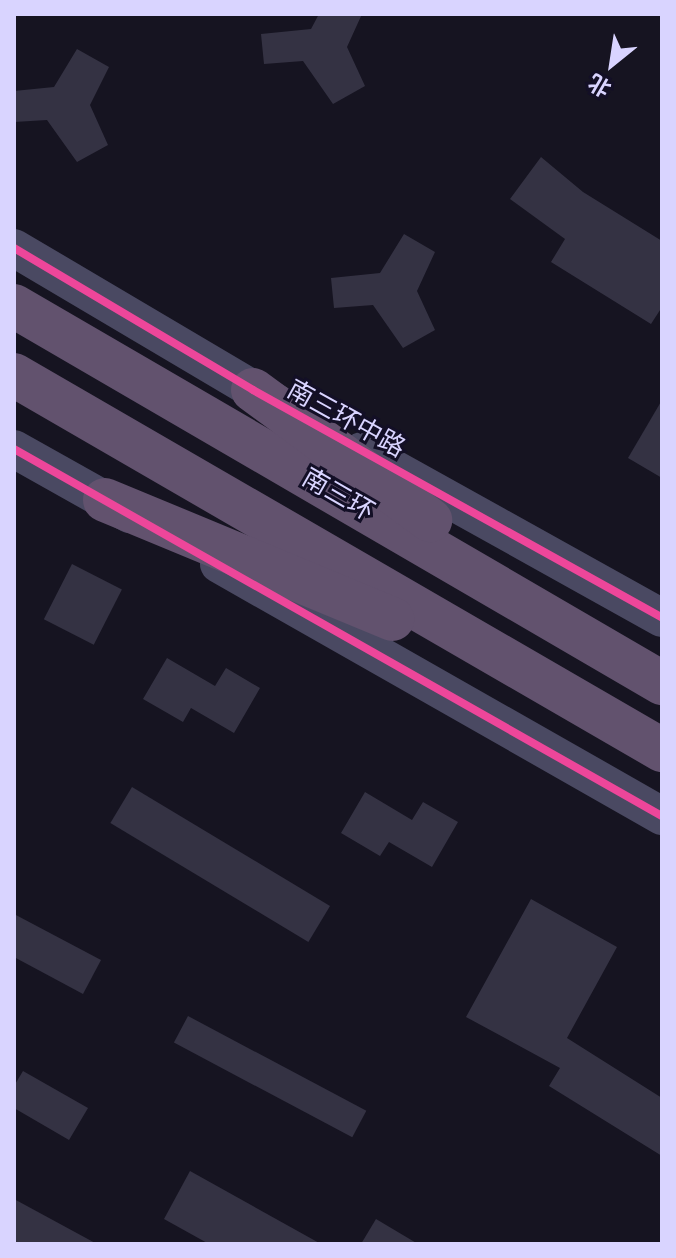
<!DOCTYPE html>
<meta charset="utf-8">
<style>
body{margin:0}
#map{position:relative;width:676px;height:1258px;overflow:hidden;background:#161421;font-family:"DM Sans","Noto Sans SC",sans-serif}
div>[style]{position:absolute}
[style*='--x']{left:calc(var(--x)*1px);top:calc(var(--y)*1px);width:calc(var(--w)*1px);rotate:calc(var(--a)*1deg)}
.building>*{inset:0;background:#343243;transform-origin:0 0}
.tertiary>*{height:38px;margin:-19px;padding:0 19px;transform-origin:19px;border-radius:19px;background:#4a4962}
.trunk>*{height:44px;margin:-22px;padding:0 22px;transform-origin:22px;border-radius:22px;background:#62526e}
.cycleway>*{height:8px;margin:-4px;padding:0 4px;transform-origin:4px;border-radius:4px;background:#ed469a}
span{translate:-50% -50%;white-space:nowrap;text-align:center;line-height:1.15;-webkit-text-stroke:6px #130f26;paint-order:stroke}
.street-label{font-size:26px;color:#d9d4ff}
.frame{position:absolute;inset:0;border:16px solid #d9d4ff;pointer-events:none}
.north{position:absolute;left:572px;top:24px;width:80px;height:80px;-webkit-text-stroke:6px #130f26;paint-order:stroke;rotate:210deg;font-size:22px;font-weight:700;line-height:32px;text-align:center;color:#d9d4ff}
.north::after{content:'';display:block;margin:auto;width:28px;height:36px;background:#d9d4ff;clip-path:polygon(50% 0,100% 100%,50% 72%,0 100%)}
</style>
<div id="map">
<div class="building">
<div style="clip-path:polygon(319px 14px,362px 14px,347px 47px,365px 86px,333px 104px,303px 61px,264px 64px,261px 34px,311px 29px)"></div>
<div style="clip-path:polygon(77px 49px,109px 67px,90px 105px,108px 145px,77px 162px,47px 120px,14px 122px,14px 91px,54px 87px)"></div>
<div style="clip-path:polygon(541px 157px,583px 192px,662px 241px,662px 307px,651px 324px,551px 262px,565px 239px,510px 199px)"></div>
<div style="clip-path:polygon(404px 234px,435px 252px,417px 291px,435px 330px,403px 348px,373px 305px,334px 308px,331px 278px,380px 273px)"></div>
<div style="clip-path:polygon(662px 400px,662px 478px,628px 458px)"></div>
<div style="left:72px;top:564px;width:56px;height:62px;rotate:27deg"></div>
<div style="clip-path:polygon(167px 658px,215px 686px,226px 668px,260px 688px,234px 733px,191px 708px,183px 722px,143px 699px)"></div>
<div style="left:132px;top:787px;width:231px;height:42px;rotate:31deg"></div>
<div style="clip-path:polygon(365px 792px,412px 820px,423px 802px,458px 822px,432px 867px,389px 842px,380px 856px,341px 833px)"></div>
<div style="clip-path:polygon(531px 899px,617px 947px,567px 1038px,662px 1098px,662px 1156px,549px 1086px,560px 1068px,466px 1017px)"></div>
<div style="clip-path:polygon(14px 914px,101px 960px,83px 994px,14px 957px)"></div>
<div style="left:188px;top:1016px;width:202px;height:30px;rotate:28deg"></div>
<div style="clip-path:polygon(23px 1071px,88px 1108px,69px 1140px,14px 1108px,14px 1086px)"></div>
<div style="clip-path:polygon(190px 1171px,321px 1244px,209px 1244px,164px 1219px)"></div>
<div style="clip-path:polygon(14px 1199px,97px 1244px,14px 1244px)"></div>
<div style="clip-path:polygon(376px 1219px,418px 1244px,361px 1244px)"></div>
</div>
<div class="tertiary">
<div style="--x:14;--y:248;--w:309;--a:30.6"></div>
<div style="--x:14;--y:449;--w:133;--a:29.3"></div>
<div style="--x:362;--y:451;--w:343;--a:29.1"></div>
<div style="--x:219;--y:564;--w:510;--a:29.63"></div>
</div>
<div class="trunk">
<div style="--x:14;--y:306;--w:750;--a:30.19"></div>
<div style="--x:14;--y:375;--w:749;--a:30.06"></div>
<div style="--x:253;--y:390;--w:220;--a:36.3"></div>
<div style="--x:105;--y:500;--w:311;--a:22.5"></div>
</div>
<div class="cycleway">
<div style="--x:14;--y:248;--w:278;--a:30.7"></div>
<div style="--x:253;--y:390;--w:468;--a:29.1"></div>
<div style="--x:14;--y:449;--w:745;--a:29.53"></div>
</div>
<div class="street-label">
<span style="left:346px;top:419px;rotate:29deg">南三环中路</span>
<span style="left:338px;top:495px;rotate:30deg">南三环</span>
</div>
<div class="frame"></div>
<div class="north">北</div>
</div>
